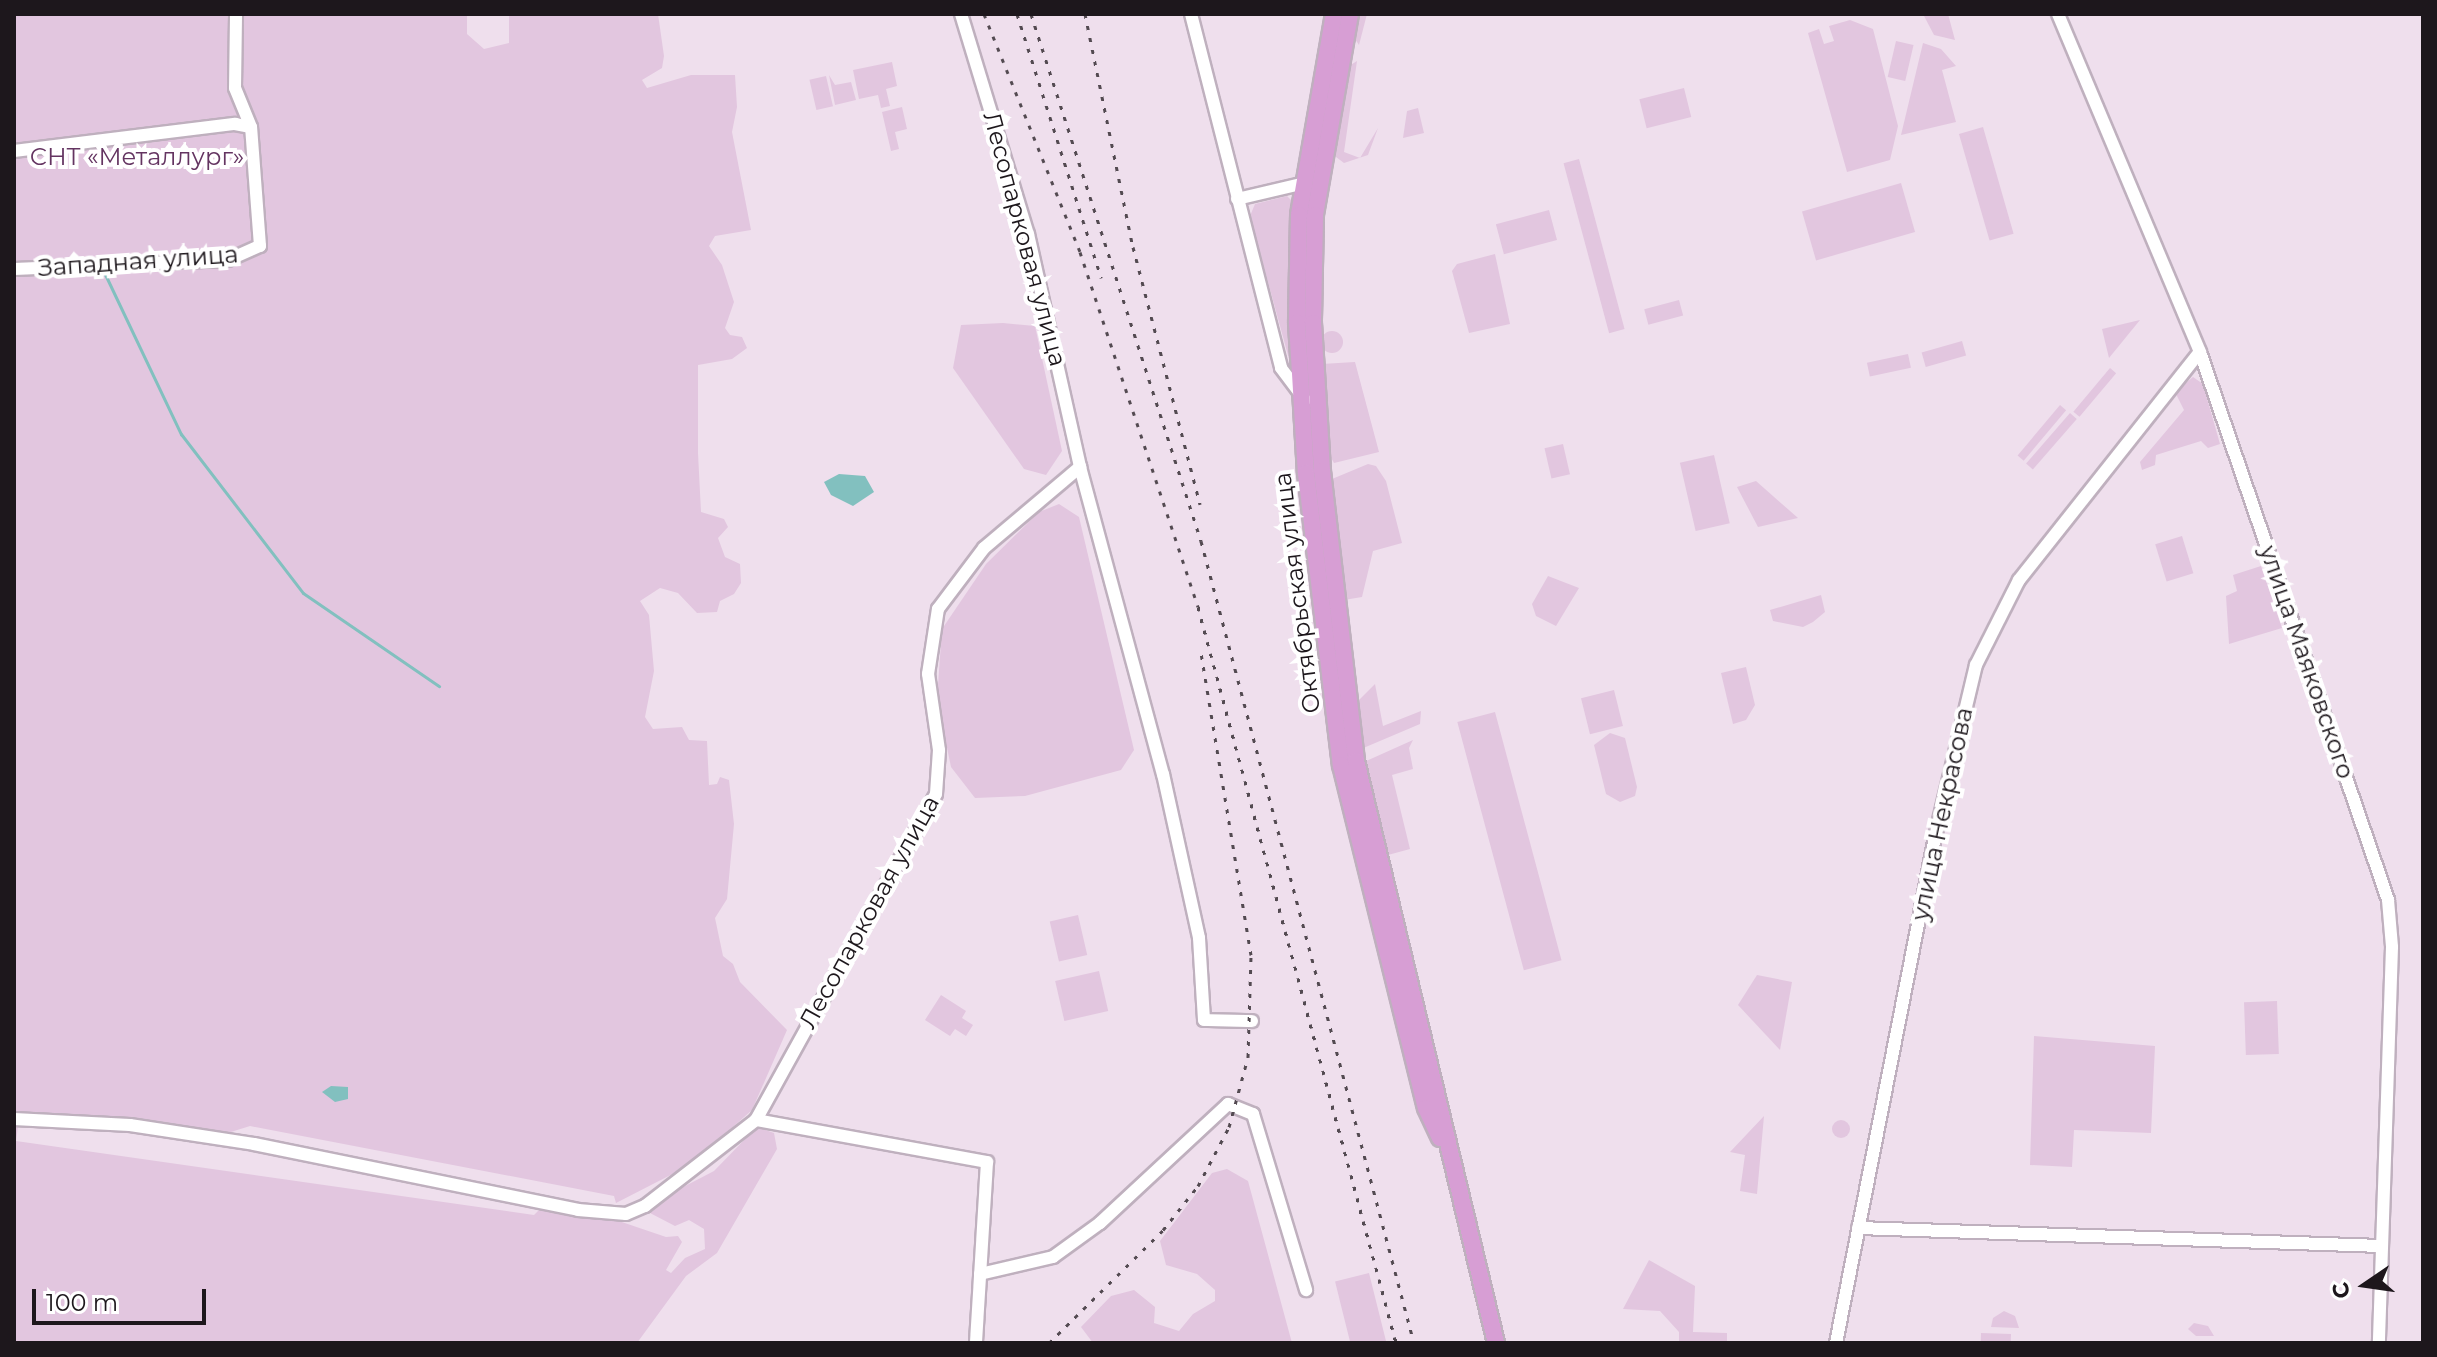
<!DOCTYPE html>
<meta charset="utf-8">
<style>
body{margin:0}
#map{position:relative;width:2437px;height:1357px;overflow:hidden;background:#efdfed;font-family:Montserrat,sans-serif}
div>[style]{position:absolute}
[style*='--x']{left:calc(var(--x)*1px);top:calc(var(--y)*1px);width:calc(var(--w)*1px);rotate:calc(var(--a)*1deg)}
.green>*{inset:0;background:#e2c6df;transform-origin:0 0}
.round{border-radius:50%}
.water>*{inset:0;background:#82c0bf}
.stream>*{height:3px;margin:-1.5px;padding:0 1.5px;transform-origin:1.5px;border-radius:1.5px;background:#82c0bf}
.roads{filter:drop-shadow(2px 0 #bfb0be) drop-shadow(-2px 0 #bfb0be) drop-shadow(0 2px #bfb0be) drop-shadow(0 -2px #bfb0be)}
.minor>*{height:12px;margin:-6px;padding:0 6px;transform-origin:6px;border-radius:6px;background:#fff}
.major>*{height:16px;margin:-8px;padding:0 8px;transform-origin:8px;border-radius:8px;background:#d79ed4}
.rail>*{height:3px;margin-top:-1.5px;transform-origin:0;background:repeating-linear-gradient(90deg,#534a51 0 4px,transparent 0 12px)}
span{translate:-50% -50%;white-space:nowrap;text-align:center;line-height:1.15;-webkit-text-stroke:8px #fff;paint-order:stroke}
.park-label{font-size:24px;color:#643461}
.street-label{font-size:24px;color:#1d171c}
.frame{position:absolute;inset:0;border:16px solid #1d171c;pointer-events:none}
.north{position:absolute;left:2325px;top:1245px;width:80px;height:80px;-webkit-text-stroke:6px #fff;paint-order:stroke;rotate:257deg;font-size:22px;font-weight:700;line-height:32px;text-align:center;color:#1d171c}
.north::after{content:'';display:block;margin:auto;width:28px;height:36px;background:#1d171c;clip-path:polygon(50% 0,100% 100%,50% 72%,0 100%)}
.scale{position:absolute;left:32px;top:1289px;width:174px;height:36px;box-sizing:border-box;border:4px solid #1d171c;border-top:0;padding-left:10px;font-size:24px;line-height:28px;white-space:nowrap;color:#1d171c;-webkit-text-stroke:6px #fff;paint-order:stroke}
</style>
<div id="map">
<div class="green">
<div style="clip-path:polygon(14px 14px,467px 14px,467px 34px,484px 49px,509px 43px,509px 14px,658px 14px,664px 56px,662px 68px,642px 80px,647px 88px,691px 75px,735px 75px,737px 107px,732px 132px,751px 230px,715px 236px,709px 246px,722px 265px,734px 302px,725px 328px,730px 335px,742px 337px,747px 348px,732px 359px,698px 365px,698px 453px,701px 512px,724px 519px,728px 527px,718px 538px,725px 557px,740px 564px,741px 583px,734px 594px,720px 601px,717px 612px,697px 613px,678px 593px,660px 588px,640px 601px,649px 615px,654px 671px,645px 717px,653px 729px,682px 727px,689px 740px,707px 741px,709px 785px,717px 784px,720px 777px,729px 780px,734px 824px,727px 899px,715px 918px,723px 956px,733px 964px,740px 982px,787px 1030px,752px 1110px,690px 1165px,616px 1203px,614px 1196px,250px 1126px,218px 1136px,180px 1126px,20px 1112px,16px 1141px,534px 1215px,541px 1208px,610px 1218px,666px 1237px,678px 1236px,682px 1242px,666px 1270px,671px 1273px,685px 1258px,705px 1249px,704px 1229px,689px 1220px,675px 1226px,650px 1213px,664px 1197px,714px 1171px,750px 1134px,760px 1128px,774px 1133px,777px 1149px,717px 1253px,686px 1276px,637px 1343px,14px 1343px)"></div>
<div style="clip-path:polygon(1358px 14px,1367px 14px,1359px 45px,1355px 39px)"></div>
<div style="clip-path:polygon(1923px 14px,1948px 14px,1955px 40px,1934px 35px)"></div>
<div style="clip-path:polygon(1850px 20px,1873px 29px,1898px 126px,1890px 160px,1847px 172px,1808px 33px,1819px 29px,1824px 44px,1834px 41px,1829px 26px)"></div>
<div style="left:1896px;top:41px;width:18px;height:37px;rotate:13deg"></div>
<div style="clip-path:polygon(1923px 43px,1941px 49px,1956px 66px,1942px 70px,1956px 122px,1901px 135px)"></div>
<div style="clip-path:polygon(1357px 61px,1344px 152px,1360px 158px,1378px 128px,1368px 155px,1344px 163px,1336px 157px,1335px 142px,1349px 66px)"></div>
<div style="clip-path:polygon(892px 62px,897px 86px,886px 89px,890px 106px,881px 108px,878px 95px,859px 99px,853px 70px)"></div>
<div style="clip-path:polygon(829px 75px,835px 85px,851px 82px,856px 100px,835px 105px)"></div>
<div style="left:826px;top:76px;width:31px;height:17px;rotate:77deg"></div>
<div style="left:1684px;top:88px;width:30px;height:46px;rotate:76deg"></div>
<div style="clip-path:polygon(902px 107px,907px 129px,895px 132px,899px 149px,891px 151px,882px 112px)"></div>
<div style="clip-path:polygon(1418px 108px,1424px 133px,1403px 138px,1407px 111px)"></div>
<div style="left:1983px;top:127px;width:111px;height:25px;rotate:74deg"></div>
<div style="left:1579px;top:159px;width:176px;height:16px;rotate:75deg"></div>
<div style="left:1901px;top:183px;width:51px;height:103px;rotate:74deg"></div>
<div style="clip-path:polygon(1287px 196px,1295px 204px,1292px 370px,1250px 216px,1255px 204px)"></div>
<div style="left:1549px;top:210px;width:31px;height:55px;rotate:75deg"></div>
<div style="clip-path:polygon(1495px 254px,1510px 324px,1469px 333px,1452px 271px,1457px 264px)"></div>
<div style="left:1679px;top:300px;width:16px;height:36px;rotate:75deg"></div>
<div style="clip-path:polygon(2140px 320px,2109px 358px,2102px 329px)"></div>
<div style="clip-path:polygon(1003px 323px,1035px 326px,1062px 451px,1046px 475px,1024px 469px,953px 368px,961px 325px)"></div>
<div class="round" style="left:1321px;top:331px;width:22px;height:22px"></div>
<div style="left:1962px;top:341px;width:15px;height:42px;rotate:74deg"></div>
<div style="left:1908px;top:354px;width:14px;height:42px;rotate:78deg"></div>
<div style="clip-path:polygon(1355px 362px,1379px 452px,1334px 463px,1329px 454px,1322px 364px)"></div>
<div style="left:2110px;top:368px;width:8px;height:57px;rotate:40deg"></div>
<div style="clip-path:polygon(2193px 377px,2203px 384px,2220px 444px,2208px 448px,2201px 441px,2156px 455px,2155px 465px,2142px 470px,2140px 462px,2184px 410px,2175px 392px)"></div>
<div style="left:2060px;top:405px;width:8px;height:66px;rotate:40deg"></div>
<div style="left:2070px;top:413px;width:9px;height:67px;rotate:41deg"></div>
<div style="left:1563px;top:444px;width:31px;height:19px;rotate:77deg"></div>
<div style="left:1714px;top:455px;width:70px;height:35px;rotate:77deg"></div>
<div style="clip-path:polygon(1368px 464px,1376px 466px,1386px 481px,1402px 543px,1373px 551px,1362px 597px,1344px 600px,1332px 479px)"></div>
<div style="clip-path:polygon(1756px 481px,1798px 518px,1758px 527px,1737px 487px)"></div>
<div style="clip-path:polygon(1059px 504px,1079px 517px,1134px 750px,1121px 770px,1025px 796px,975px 798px,951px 767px,937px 699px,942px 629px,986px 564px,1039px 512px)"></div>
<div style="left:2182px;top:536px;width:39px;height:28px;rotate:73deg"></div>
<div style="clip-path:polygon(2261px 566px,2282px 628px,2229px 644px,2226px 596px,2237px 591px,2233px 575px)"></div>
<div style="clip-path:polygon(1548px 576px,1579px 588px,1556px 626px,1536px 616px,1532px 604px)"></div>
<div style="clip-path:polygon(1821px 595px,1825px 612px,1813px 622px,1803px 627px,1773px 621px,1770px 610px)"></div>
<div style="clip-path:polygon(1746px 667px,1755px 705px,1746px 720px,1733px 724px,1721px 673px)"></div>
<div style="clip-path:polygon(1375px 684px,1383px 726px,1421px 711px,1420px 724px,1361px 749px,1355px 704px)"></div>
<div style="left:1614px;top:690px;width:37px;height:34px;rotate:76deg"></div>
<div style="left:1495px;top:712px;width:257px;height:39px;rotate:75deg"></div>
<div style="clip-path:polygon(1610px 733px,1625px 738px,1637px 787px,1635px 796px,1620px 802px,1606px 794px,1594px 745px)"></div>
<div style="clip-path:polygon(1413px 740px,1409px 748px,1413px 769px,1392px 775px,1410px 849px,1388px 855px,1364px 762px)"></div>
<div style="left:1078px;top:915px;width:41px;height:29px;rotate:77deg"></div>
<div style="left:1099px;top:971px;width:41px;height:45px;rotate:77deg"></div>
<div style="clip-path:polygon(1757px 975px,1792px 982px,1780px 1050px,1738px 1005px)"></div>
<div style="clip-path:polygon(941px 995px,966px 1011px,962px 1018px,973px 1025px,966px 1036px,955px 1029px,950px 1036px,925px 1020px)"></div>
<div style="left:2277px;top:1001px;width:53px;height:33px;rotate:88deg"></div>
<div style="clip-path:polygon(2034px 1036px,2155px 1046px,2151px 1133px,2074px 1130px,2072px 1167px,2030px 1165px)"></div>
<div style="clip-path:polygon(1764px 1116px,1757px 1194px,1740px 1191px,1745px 1155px,1730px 1152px)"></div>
<div class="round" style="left:1832px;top:1120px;width:18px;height:18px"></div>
<div style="clip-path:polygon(1227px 1169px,1248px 1181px,1292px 1343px,1093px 1343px,1081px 1327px,1111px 1296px,1134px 1290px,1155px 1307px,1154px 1323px,1179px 1331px,1193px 1314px,1215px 1301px,1215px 1290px,1197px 1274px,1166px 1265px,1160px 1241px,1212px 1173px)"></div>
<div style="clip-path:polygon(1649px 1260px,1695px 1286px,1693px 1332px,1727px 1333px,1727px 1343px,1679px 1343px,1679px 1332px,1660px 1311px,1623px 1309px)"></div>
<div style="left:1369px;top:1273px;width:72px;height:35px;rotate:76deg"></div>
<div style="clip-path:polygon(2004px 1311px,2015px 1316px,2019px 1328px,1991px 1327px,1993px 1318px)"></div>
<div style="clip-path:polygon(2194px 1323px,2208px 1326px,2214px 1336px,2196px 1336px,2188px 1329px)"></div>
<div style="left:1981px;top:1333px;width:30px;height:10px;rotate:2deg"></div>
</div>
<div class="water">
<div style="clip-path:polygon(839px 474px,865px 476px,874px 492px,853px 506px,831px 495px,824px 482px)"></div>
<div style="clip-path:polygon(331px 1086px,348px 1087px,348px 1099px,335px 1102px,322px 1092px)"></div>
</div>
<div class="stream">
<div style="--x:103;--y:270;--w:182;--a:64.6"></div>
<div style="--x:181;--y:434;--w:200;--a:52.5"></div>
<div style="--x:303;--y:593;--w:165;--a:34.4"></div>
</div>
<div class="roads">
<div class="minor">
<div style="--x:961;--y:14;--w:230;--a:73.1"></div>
<div style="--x:1028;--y:234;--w:239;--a:77.4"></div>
<div style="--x:1080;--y:467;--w:318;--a:74.9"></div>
<div style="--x:1163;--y:774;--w:168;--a:77.6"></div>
<div style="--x:1199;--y:938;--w:82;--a:86.5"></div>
<div style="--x:1204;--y:1020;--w:48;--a:1.2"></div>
<div style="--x:1191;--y:14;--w:365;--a:75.7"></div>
<div style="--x:1281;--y:368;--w:40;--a:53"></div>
<div style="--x:2058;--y:14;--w:367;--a:67.2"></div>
<div style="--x:2200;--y:352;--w:579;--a:71.06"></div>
<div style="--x:2388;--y:900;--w:47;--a:85.1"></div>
<div style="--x:2392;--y:947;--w:396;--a:91.9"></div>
<div style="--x:14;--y:151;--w:223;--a:-7"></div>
<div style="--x:235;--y:124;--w:16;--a:11"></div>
<div style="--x:1237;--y:199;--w:70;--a:-13.2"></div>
<div style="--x:14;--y:269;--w:214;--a:-2.4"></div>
<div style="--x:228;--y:260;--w:35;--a:-24"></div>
<div style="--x:260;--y:246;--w:119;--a:-94.3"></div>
<div style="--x:251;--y:127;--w:42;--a:-112.3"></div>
<div style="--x:235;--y:88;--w:74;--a:-89.2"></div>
<div style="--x:14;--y:1119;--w:116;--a:3"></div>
<div style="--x:130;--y:1125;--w:125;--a:8.7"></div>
<div style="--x:254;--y:1144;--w:331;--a:11.5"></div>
<div style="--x:578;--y:1210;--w:48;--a:4.8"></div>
<div style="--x:626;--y:1214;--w:21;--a:-23"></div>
<div style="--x:645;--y:1206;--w:140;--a:-37.8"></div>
<div style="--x:756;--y:1120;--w:372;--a:-61.1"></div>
<div style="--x:936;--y:794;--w:44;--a:-86.1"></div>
<div style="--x:939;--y:750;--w:77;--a:-98.2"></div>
<div style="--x:928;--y:674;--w:66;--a:-81.3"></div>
<div style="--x:938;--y:609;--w:76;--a:-53"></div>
<div style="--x:984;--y:548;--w:126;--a:-40.2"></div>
<div style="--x:756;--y:1120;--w:235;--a:10.3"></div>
<div style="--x:987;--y:1162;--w:181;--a:93.5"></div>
<div style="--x:1858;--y:1228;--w:523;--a:1.97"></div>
<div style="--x:980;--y:1274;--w:75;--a:-13.1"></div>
<div style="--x:1053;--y:1257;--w:58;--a:-35.9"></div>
<div style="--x:1100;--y:1223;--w:175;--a:-42.9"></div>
<div style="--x:1228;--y:1104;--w:27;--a:22"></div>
<div style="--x:1253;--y:1114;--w:184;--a:73.2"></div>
<div style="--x:1836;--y:1343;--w:516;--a:-78.93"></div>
<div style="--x:1935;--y:837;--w:177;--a:-76.6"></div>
<div style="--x:1976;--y:665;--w:95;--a:-63.2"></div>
<div style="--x:2019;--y:580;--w:291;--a:-51.6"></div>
</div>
<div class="major">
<div style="--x:1334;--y:14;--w:204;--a:99.9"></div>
<div style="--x:1299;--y:215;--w:108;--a:91.1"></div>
<div style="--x:1297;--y:323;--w:150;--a:86.6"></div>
<div style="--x:1306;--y:473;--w:294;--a:83.2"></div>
<div style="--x:1341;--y:765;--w:353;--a:76.1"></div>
<div style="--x:1426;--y:1108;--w:33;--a:65"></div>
<div style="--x:1350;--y:14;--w:204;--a:99.9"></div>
<div style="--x:1315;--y:215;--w:108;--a:91.1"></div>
<div style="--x:1313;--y:323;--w:148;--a:86.5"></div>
<div style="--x:1322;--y:471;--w:292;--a:83.3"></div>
<div style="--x:1356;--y:761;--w:599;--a:76.47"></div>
</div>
</div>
<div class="rail">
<div style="--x:984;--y:14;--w:257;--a:68"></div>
<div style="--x:1080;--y:252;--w:374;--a:71.6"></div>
<div style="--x:1198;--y:607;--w:762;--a:74.94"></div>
<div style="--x:1017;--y:14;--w:277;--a:72.3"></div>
<div style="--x:1031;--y:14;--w:554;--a:72.12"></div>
<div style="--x:1201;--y:541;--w:830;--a:75.13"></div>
<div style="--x:1085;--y:14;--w:238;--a:78.4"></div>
<div style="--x:1133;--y:247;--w:266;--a:75.4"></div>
<div style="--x:1049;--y:1343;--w:161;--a:-44.7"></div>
<div style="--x:1163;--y:1230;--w:56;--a:-51.5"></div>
<div style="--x:1198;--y:1186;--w:67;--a:-62.3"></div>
<div style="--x:1229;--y:1127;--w:73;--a:-74.8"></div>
<div style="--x:1248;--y:1057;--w:102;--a:-88.3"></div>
<div style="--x:1251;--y:955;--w:305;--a:-99.4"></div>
</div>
<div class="park-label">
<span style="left:137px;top:157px">СНТ «Металлург»</span>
</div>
<div class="street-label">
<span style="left:1025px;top:239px;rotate:75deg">Лесопарковая улица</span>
<span style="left:138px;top:261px;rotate:-4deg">Западная улица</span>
<span style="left:1297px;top:593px;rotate:-97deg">Октябрьская улица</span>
<span style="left:2307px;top:662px;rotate:71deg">улица Маяковского</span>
<span style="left:1942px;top:814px;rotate:-78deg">улица Некрасова</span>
<span style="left:869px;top:912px;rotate:-61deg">Лесопарковая улица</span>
</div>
<div class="frame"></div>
<div class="north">С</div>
<div class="scale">100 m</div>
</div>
